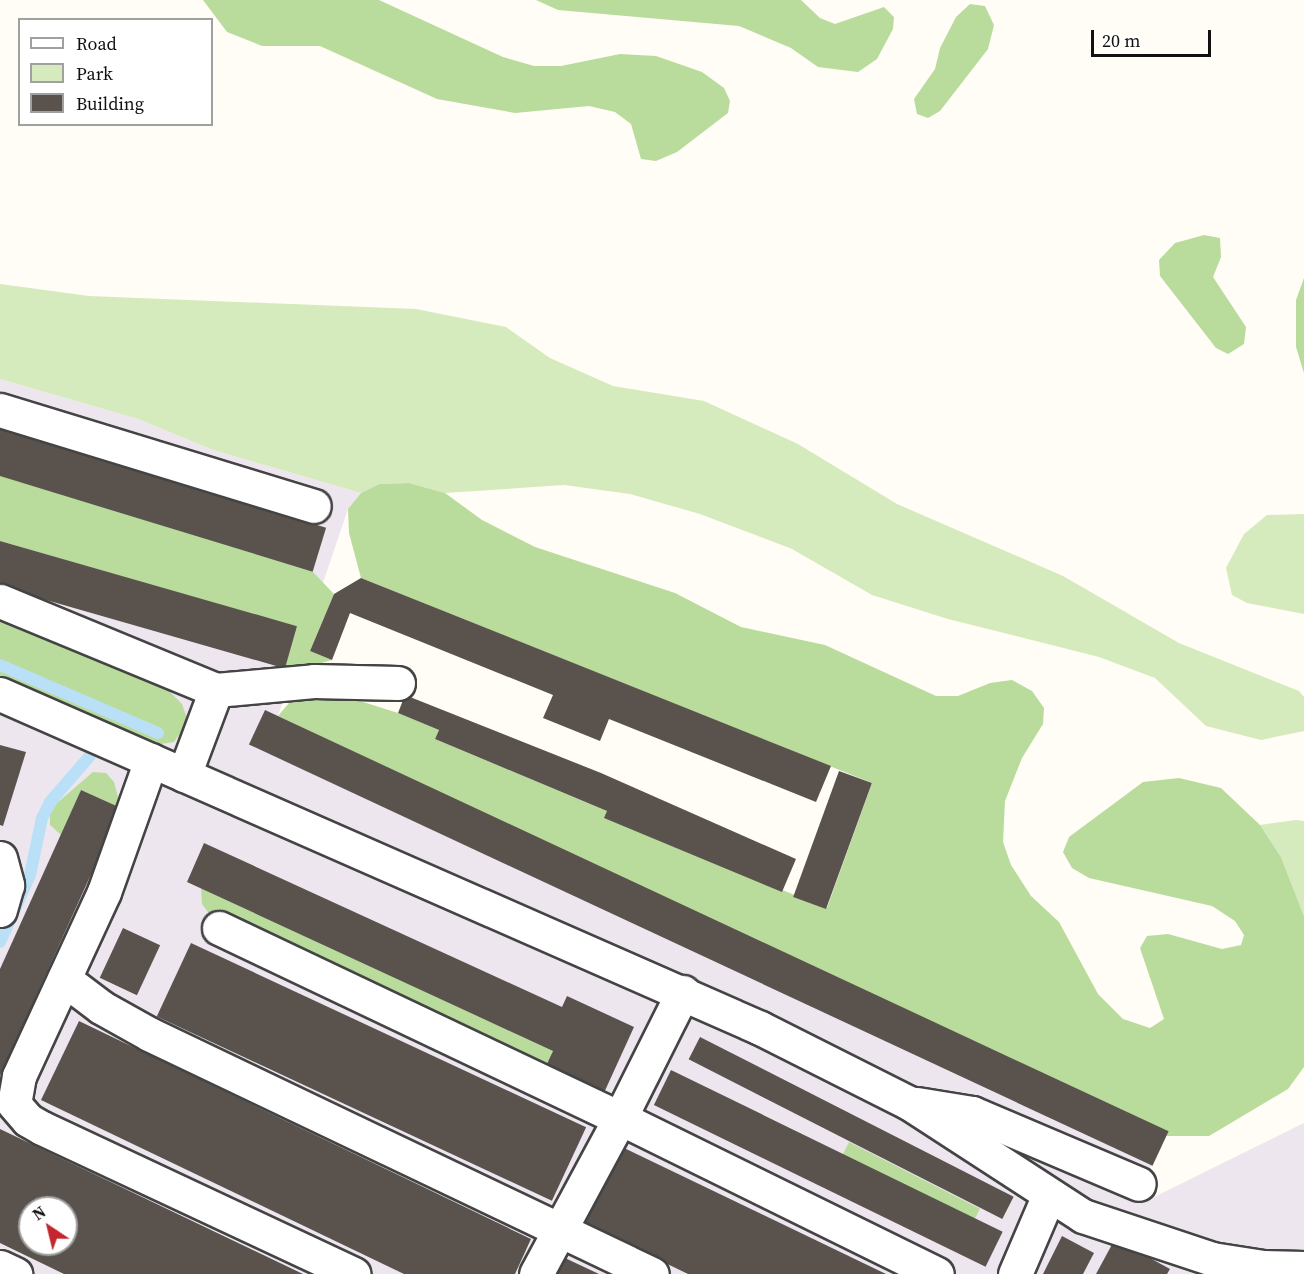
<!DOCTYPE html>
<style>
body{margin:0}
#map{position:relative;width:1304px;height:1274px;overflow:hidden;background:#fffdf5;font-family:"Source Serif 4",serif}
div>[style]{position:absolute}
[style*='--x']{left:calc(var(--x)*1px);top:calc(var(--y)*1px);width:calc(var(--w)*1px);rotate:calc(var(--a)*1deg)}
.industrial>*{inset:0;background:#eee6ef}
.green>*{inset:0;background:#d5ebbd}
.forest>*{inset:0;background:#b9dc9c;transform-origin:0 0}
.stream>*{height:12px;margin:-6px;padding:0 6px;transform-origin:6px;border-radius:6px;background:#b9e0f7}
.building>*{inset:0;background:#5a524d;transform-origin:0 0}
.roads{filter:drop-shadow(2px 0 #444) drop-shadow(-2px 0 #444) drop-shadow(0 2px #444) drop-shadow(0 -2px #444)}
.minor>*{height:33px;margin:-16.5px;padding:0 16.5px;transform-origin:16.5px;border-radius:16.5px;background:#fff}
span{translate:-50% -50%;white-space:nowrap;text-align:center;line-height:1.15;-webkit-text-stroke:6px #fff;paint-order:stroke}
.legend{position:absolute;left:18px;top:18px;width:195px;height:108px;box-sizing:border-box;background:#fff;border:2px solid #a0a0a0;margin:0;padding:8px 10px;list-style:none;font-size:18px;color:#111}
.legend li{display:flex;align-items:center;gap:12px;height:30px}
.legend b{width:30px;border:2px solid #a0a0a0}
.north{position:absolute;left:18px;top:1196px;width:60px;height:60px;box-sizing:border-box;background:#fff;border:2px solid #a0a0a0;border-radius:50%;rotate:325deg;font-size:16px;font-weight:700;line-height:24px;text-align:center;color:#111}
.north::after{content:'';display:block;margin:auto;width:21px;height:27px;background:#c4262e;clip-path:polygon(50% 0,100% 100%,50% 72%,0 100%)}
.scale{position:absolute;left:1091px;top:30px;width:120px;height:27px;box-sizing:border-box;border:3px solid #111;border-top:0;padding-left:8px;font-size:18px;line-height:21px;white-space:nowrap;color:#111;-webkit-text-stroke:4px #fff;paint-order:stroke}
</style>
<div id="map">
<div class="industrial">
<div style="clip-path:polygon(evenodd,0 379px,138px 419px,213px 450px,361px 493px,348px 509px,278px 716px,1166px 1136px,1150px 1169px,1142px 1203px,1304px 1123px,1304px 1274px,0 1274px,0 379px,30px 1208px,66px 1208px,66px 1244px,30px 1244px,30px 1208px)"></div>
</div>
<div class="green">
<div style="clip-path:polygon(0 284px,89px 296px,416px 309px,506px 327px,550px 358px,613px 386px,704px 401px,798px 444px,897px 504px,1063px 576px,1179px 643px,1299px 691px,1304px 697px,1304px 731px,1261px 740px,1206px 726px,1155px 678px,1099px 657px,948px 619px,872px 595px,792px 549px,700px 514px,630px 494px,564px 485px,445px 493px,409px 483px,379px 484px,361px 493px,213px 450px,138px 419px,0 379px)"></div>
<div style="clip-path:polygon(1304px 514px,1304px 614px,1247px 603px,1232px 595px,1226px 568px,1244px 534px,1267px 515px)"></div>
<div style="clip-path:polygon(1296px 820px,1304px 821px,1304px 916px,1281px 857px,1260px 825px)"></div>
</div>
<div class="forest">
<div style="clip-path:polygon(203px 0,379px 0,503px 57px,534px 66px,561px 66px,620px 54px,656px 56px,702px 72px,724px 88px,730px 101px,728px 113px,677px 152px,656px 161px,641px 159px,631px 124px,615px 112px,589px 106px,515px 113px,437px 99px,320px 46px,262px 46px,227px 32px)"></div>
<div style="clip-path:polygon(536px 0,801px 0,820px 18px,835px 24px,884px 7px,894px 17px,893px 29px,877px 59px,858px 72px,818px 67px,791px 48px,739px 26px,558px 10px)"></div>
<div style="clip-path:polygon(970px 4px,985px 6px,994px 25px,988px 49px,940px 111px,928px 118px,917px 114px,914px 99px,935px 69px,940px 48px,956px 17px)"></div>
<div style="clip-path:polygon(1204px 235px,1220px 238px,1221px 257px,1213px 277px,1246px 327px,1244px 344px,1228px 354px,1216px 348px,1160px 276px,1159px 260px,1175px 243px)"></div>
<div style="clip-path:polygon(1304px 278px,1304px 373px,1296px 347px,1296px 300px)"></div>
<div style="clip-path:polygon(0 474px,312px 571px,334px 594px,310px 651px,332px 660px,297px 670px,285px 667px,297px 627px,0 541px)"></div>
<div style="clip-path:polygon(409px 483px,445px 493px,482px 520px,535px 547px,675px 593px,741px 627px,825px 645px,936px 696px,958px 696px,990px 683px,1012px 680px,1032px 691px,1044px 708px,1043px 724px,1022px 758px,1005px 801px,1003px 842px,1011px 865px,1031px 896px,1059px 922px,1098px 994px,1123px 1019px,1150px 1028px,1164px 1019px,1140px 948px,1147px 936px,1168px 934px,1222px 949px,1241px 945px,1244px 935px,1235px 921px,1212px 906px,1089px 878px,1072px 868px,1063px 852px,1069px 837px,1143px 782px,1179px 778px,1221px 788px,1260px 825px,1281px 857px,1304px 916px,1304px 1067px,1288px 1089px,1209px 1136px,1166px 1136px,278px 716px,294px 697px,338px 694px,398px 713px,439px 730px,435px 739px,607px 811px,605px 818px,827px 908px,872px 783px,361px 578px,349px 533px,348px 509px,361px 493px,379px 484px)"></div>
<div style="clip-path:polygon(0 621px,167px 689px,182px 704px,187px 718px,184px 728px,174px 742px,161px 744px,0 677px)"></div>
<div style="clip-path:polygon(93px 772px,106px 773px,114px 782px,121px 808px,81px 790px,61px 835px,50px 825px,50px 815px,57px 803px)"></div>
<div style="clip-path:polygon(201px 888px,553px 1051px,545px 1068px,211px 916px,202px 904px)"></div>
<div style="left:849px;top:1142px;width:147px;height:14px;rotate:27deg"></div>
</div>
<div class="stream">
<div style="--x:0;--y:665;--w:172;--a:23.3"></div>
<div style="--x:0;--y:942;--w:73;--a:-65.9"></div>
<div style="--x:30;--y:875;--w:58;--a:-78.1"></div>
<div style="--x:42;--y:818;--w:18;--a:-63"></div>
<div style="--x:50;--y:802;--w:60;--a:-49.1"></div>
</div>
<div class="building">
<div style="left:0;top:428px;width:341px;height:46px;rotate:17deg"></div>
<div style="left:0;top:541px;width:309px;height:44px;rotate:16deg"></div>
<div style="clip-path:polygon(361px 578px,831px 766px,816px 802px,609px 719px,600px 741px,543px 718px,553px 695px,350px 613px,332px 660px,310px 651px,334px 594px)"></div>
<div style="clip-path:polygon(405px 695px,601px 773px,796px 859px,782px 892px,604px 818px,607px 811px,435px 739px,439px 730px,398px 713px)"></div>
<div style="left:265px;top:710px;width:997px;height:38px;rotate:25deg"></div>
<div style="clip-path:polygon(0 745px,26px 752px,3px 826px,0 825px)"></div>
<div style="left:839px;top:771px;width:35px;height:134px;rotate:20deg"></div>
<div style="clip-path:polygon(81px 790px,121px 808px,0 1076px,0 969px)"></div>
<div style="clip-path:polygon(204px 843px,562px 1007px,567px 996px,634px 1027px,603px 1095px,545px 1068px,553px 1051px,187px 882px)"></div>
<div style="left:123px;top:928px;width:41px;height:55px;rotate:25deg"></div>
<div style="left:191px;top:943px;width:436px;height:81px;rotate:25deg"></div>
<div style="clip-path:polygon(79px 1021px,531px 1239px,515px 1274px,404px 1274px,41px 1100px)"></div>
<div style="left:700px;top:1037px;width:352px;height:25px;rotate:27deg"></div>
<div style="left:671px;top:1070px;width:369px;height:39px;rotate:26deg"></div>
<div style="clip-path:polygon(evenodd,0 1129px,303px 1274px,64px 1274px,0 1243px,0 1129px,30px 1208px,66px 1208px,66px 1244px,30px 1244px,30px 1208px)"></div>
<div style="clip-path:polygon(622px 1147px,886px 1274px,688px 1274px,585px 1224px)"></div>
<div style="clip-path:polygon(1062px 1236px,1094px 1253px,1083px 1274px,1043px 1274px)"></div>
<div style="clip-path:polygon(1115px 1239px,1170px 1269px,1167px 1274px,1096px 1274px)"></div>
<div style="clip-path:polygon(565px 1258px,599px 1274px,557px 1274px)"></div>
</div>
<div class="roads">
<div class="minor">
<div style="--x:0;--y:410;--w:328;--a:17"></div>
<div style="--x:0;--y:601;--w:234;--a:22.4"></div>
<div style="--x:0;--y:694;--w:830;--a:23.72"></div>
<div style="--x:760;--y:1028;--w:167;--a:26.7"></div>
<div style="--x:909;--y:1103;--w:207;--a:33"></div>
<div style="--x:1083;--y:1216;--w:136;--a:18.4"></div>
<div style="--x:1212;--y:1259;--w:52;--a:8.9"></div>
<div style="--x:1263;--y:1267;--w:41;--a:1.4"></div>
<div style="--x:151;--y:760;--w:140;--a:109.6"></div>
<div style="--x:104;--y:892;--w:203;--a:114.8"></div>
<div style="--x:19;--y:1076;--w:28;--a:100"></div>
<div style="--x:14;--y:1104;--w:21;--a:49"></div>
<div style="--x:28;--y:1120;--w:16;--a:30"></div>
<div style="--x:42;--y:1128;--w:344;--a:25.1"></div>
<div style="--x:184;--y:775;--w:91;--a:-69.4"></div>
<div style="--x:216;--y:690;--w:98;--a:-5.2"></div>
<div style="--x:314;--y:681;--w:84;--a:1.4"></div>
<div style="--x:0;--y:858;--w:28;--a:75"></div>
<div style="--x:7;--y:885;--w:26;--a:106"></div>
<div style="--x:219;--y:928;--w:444;--a:25.4"></div>
<div style="--x:620;--y:1118;--w:177;--a:118.3"></div>
<div style="--x:64;--y:979;--w:46;--a:37.1"></div>
<div style="--x:101;--y:1007;--w:55;--a:29.4"></div>
<div style="--x:149;--y:1034;--w:557;--a:25.51"></div>
<div style="--x:683;--y:992;--w:141;--a:116.6"></div>
<div style="--x:620;--y:1118;--w:353;--a:26.2"></div>
<div style="--x:917;--y:1104;--w:56;--a:9.3"></div>
<div style="--x:972;--y:1113;--w:181;--a:23"></div>
<div style="--x:0;--y:1267;--w:17;--a:25"></div>
<div style="--x:1015;--y:1274;--w:84;--a:-66.8"></div>
</div>
</div>
<ul class="legend">
<li><b style="height:8px;background:#fff"></b>Road</li>
<li><b style="height:16px;background:#d5ebbd"></b>Park</li>
<li><b style="height:16px;background:#5a524d"></b>Building</li>
</ul>
<div class="north">N</div>
<div class="scale">20 m</div>
</div>
